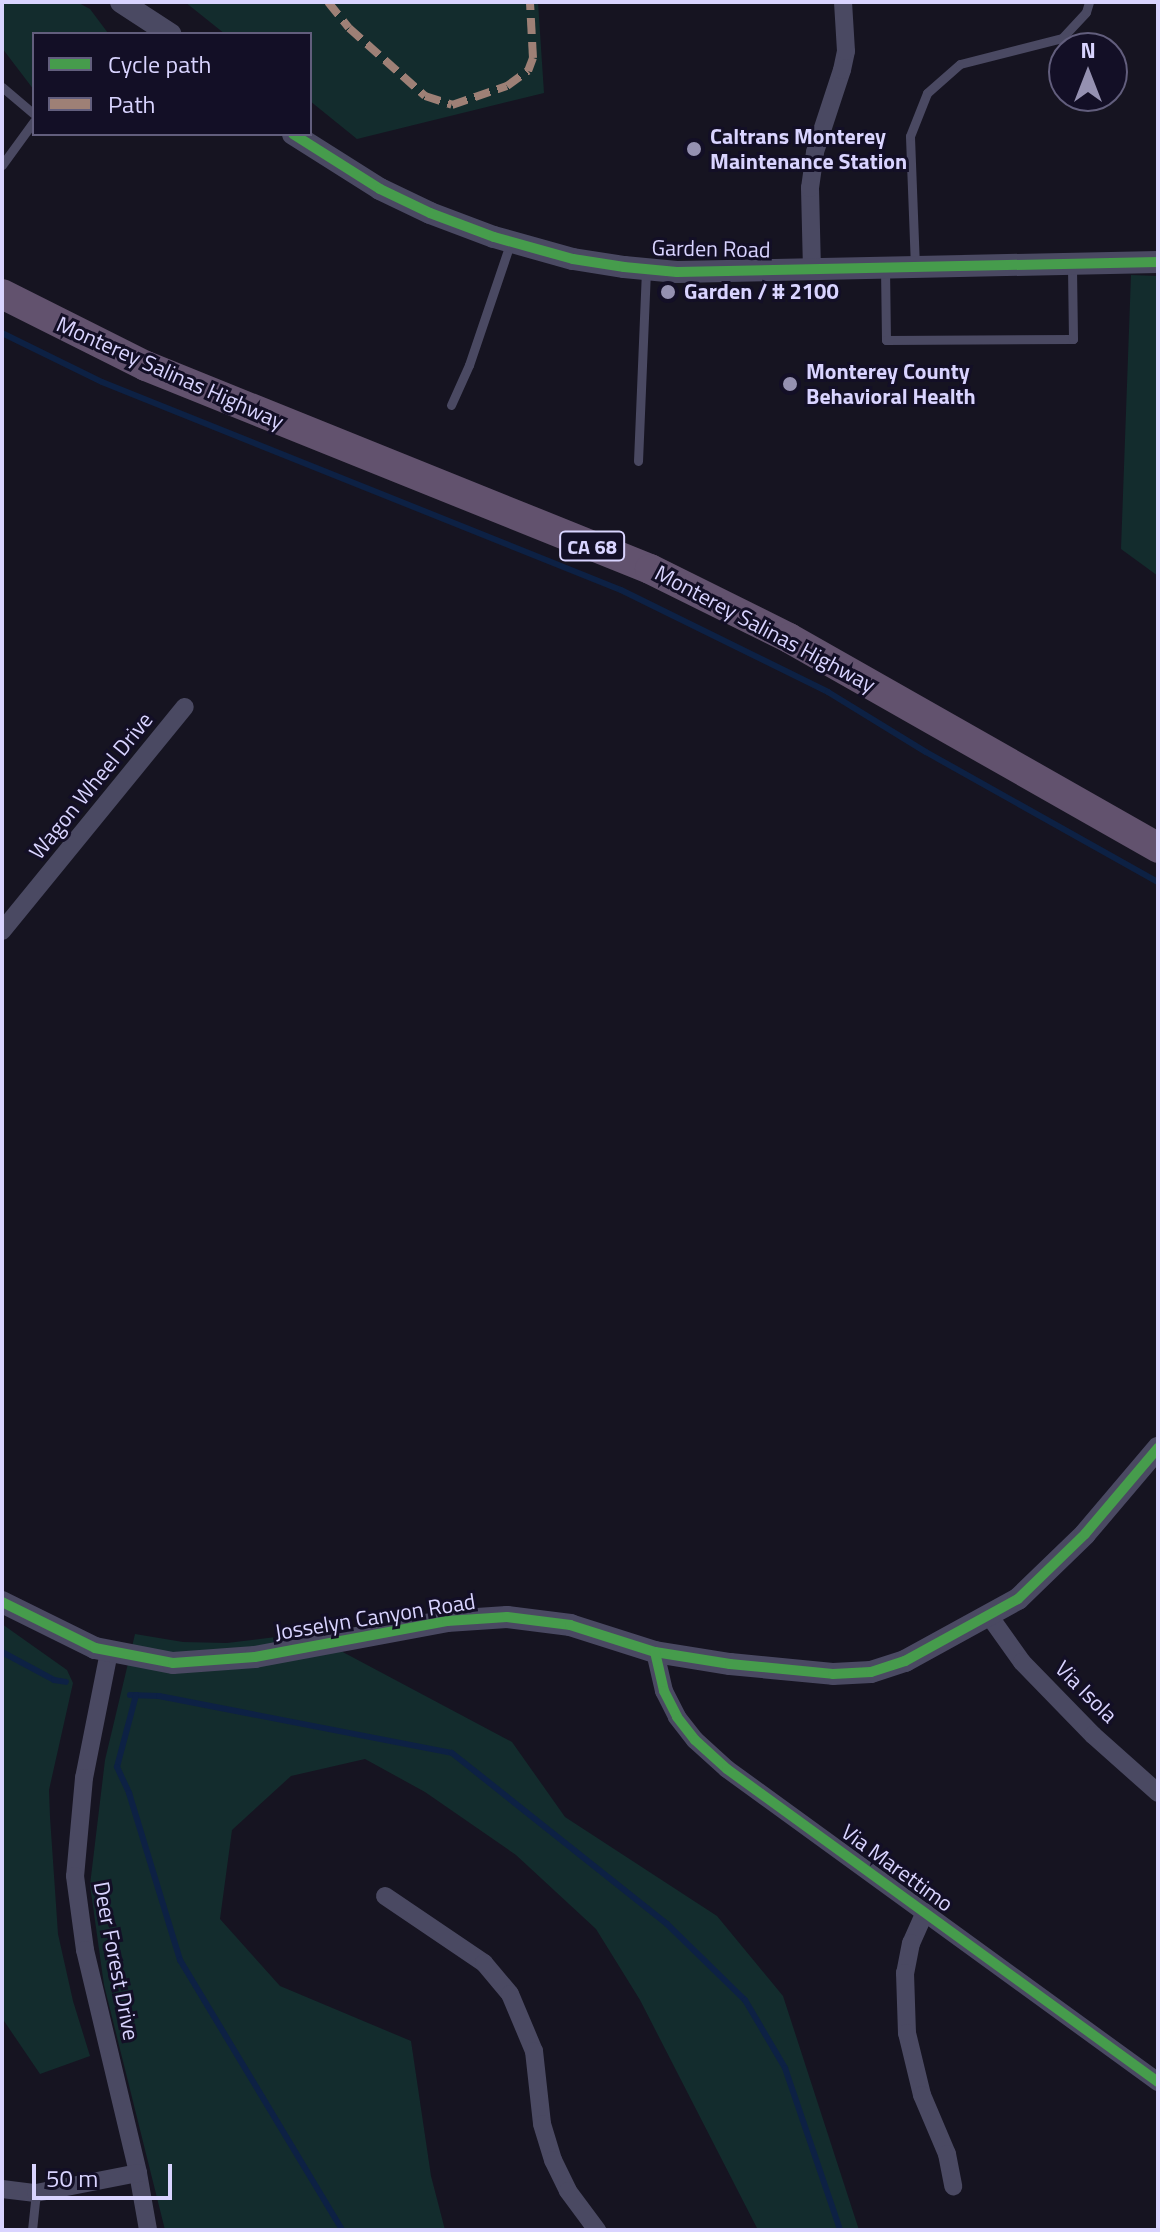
<!DOCTYPE html>
<style>
body{margin:0}
#map{position:relative;width:1160px;height:2232px;overflow:hidden;background:#161421;font-family:"Titillium Web",sans-serif}
div>[style]{position:absolute}
[style*='--x']{left:calc(var(--x)*1px);top:calc(var(--y)*1px);width:calc(var(--w)*1px);rotate:calc(var(--a)*1deg)}
.green>*{inset:0;background:#132c2d}
.stream>*{height:6px;margin:-3px;padding:0 3px;transform-origin:3px;border-radius:3px;background:#0d2144}
.service>*{height:9px;margin:-4.5px;padding:0 4.5px;transform-origin:4.5px;border-radius:4.5px;background:#4a4962}
.minor>*{height:18px;margin:-9px;padding:0 9px;transform-origin:9px;border-radius:9px;background:#4a4962}
.tertiary>*{height:22px;margin:-11px;padding:0 11px;transform-origin:11px;border-radius:11px;background:#4a4962}
.trunk>*{height:30px;margin:-15px;padding:0 15px;transform-origin:15px;border-radius:15px;background:#62526e}
.quiet>*{height:8px;margin-top:-4px;transform-origin:0;background:repeating-linear-gradient(90deg,#9e8076 0 16px,transparent 0 24px)}
.cycleway>*{height:10px;margin:-5px;padding:0 5px;transform-origin:5px;border-radius:5px;background:#469c4c}
.dots>*{width:22px;height:22px;translate:-50% -50%;box-sizing:border-box;border:4px solid #130f26;border-radius:50%}
span{translate:-50% -50%;white-space:nowrap;text-align:center;line-height:1.15;-webkit-text-stroke:6px #130f26;paint-order:stroke}
.shield-label span{padding:2px 6px;background:#130f26;border:2px solid;border-radius:6px;-webkit-text-stroke-width:0}
.shield-label{font-size:20px;color:#d9d4ff;font-weight:700}
.poi-label{font-size:22px;color:#d9d4ff;font-weight:700}
.left{translate:0 -50%;text-align:left}
.street-label{font-size:22px;color:#d9d4ff}
.frame{position:absolute;inset:0;border:4px solid #d9d4ff;pointer-events:none}
.legend{position:absolute;left:32px;top:32px;width:280px;height:104px;box-sizing:border-box;background:#130f26;border:2px solid #625e7d;margin:0;padding:10px 14px;list-style:none;font-size:24px;color:#d9d4ff}
.legend li{display:flex;align-items:center;gap:16px;height:40px}
.legend b{width:40px;border:2px solid #625e7d}
.north{position:absolute;left:1048px;top:32px;width:80px;height:80px;box-sizing:border-box;background:#130f26;border:2px solid #625e7d;border-radius:50%;rotate:0deg;font-size:22px;font-weight:700;line-height:32px;text-align:center;color:#d9d4ff}
.north::after{content:'';display:block;margin:auto;width:28px;height:36px;background:#9591b1;clip-path:polygon(50% 0,100% 100%,50% 72%,0 100%)}
.scale{position:absolute;left:32px;top:2164px;width:140px;height:36px;box-sizing:border-box;border:4px solid #d9d4ff;border-top:0;padding-left:10px;font-size:24px;line-height:28px;white-space:nowrap;color:#d9d4ff;-webkit-text-stroke:6px #130f26;paint-order:stroke}
</style>
<div id="map">
<div class="green">
<div style="clip-path:polygon(2px 2px,77px 2px,90px 9px,108px 33px,34px 34px,34px 90px,2px 48px)"></div>
<div style="clip-path:polygon(185px 2px,538px 2px,544px 93px,357px 139px,310px 101px,310px 34px,225px 34px)"></div>
<div style="clip-path:polygon(1131px 275px,1158px 276px,1158px 576px,1121px 549px)"></div>
<div style="clip-path:polygon(2px 1624px,67px 1670px,73px 1683px,49px 1790px,50px 1817px,58px 1934px,73px 2001px,90px 2056px,40px 2074px,2px 2018px)"></div>
<div style="clip-path:polygon(307px 1633px,512px 1742px,565px 1817px,717px 1916px,783px 1996px,859px 2230px,758px 2230px,640px 2000px,596px 1929px,516px 1855px,425px 1792px,365px 1759px,291px 1776px,232px 1830px,220px 1919px,280px 1986px,411px 2041px,431px 2176px,445px 2230px,165px 2230px,104px 1985px,90px 1885px,105px 1760px,135px 1634px,183px 1642px,227px 1643px)"></div>
</div>
<div class="stream">
<div style="--x:2;--y:333;--w:111;--a:26.1"></div>
<div style="--x:102;--y:382;--w:559;--a:21.84"></div>
<div style="--x:621;--y:590;--w:231;--a:26.2"></div>
<div style="--x:828;--y:692;--w:115;--a:31.5"></div>
<div style="--x:926;--y:752;--w:266;--a:29.3"></div>
<div style="--x:2;--y:1652;--w:59;--a:28.3"></div>
<div style="--x:54;--y:1680;--w:12;--a:9"></div>
<div style="--x:130;--y:1695;--w:29;--a:2"></div>
<div style="--x:159;--y:1696;--w:298;--a:11"></div>
<div style="--x:452;--y:1753;--w:275;--a:38.5"></div>
<div style="--x:667;--y:1924;--w:109;--a:44.3"></div>
<div style="--x:745;--y:2000;--w:79;--a:59.5"></div>
<div style="--x:785;--y:2068;--w:171;--a:71.2"></div>
<div style="--x:136;--y:1695;--w:74;--a:104.8"></div>
<div style="--x:117;--y:1767;--w:29;--a:65"></div>
<div style="--x:129;--y:1793;--w:175;--a:73"></div>
<div style="--x:180;--y:1960;--w:315;--a:59"></div>
</div>
<div class="service">
<div style="--x:2;--y:87;--w:42;--a:40.2"></div>
<div style="--x:2;--y:165;--w:54;--a:-54"></div>
<div style="--x:915;--y:267;--w:131;--a:-92.2"></div>
<div style="--x:910;--y:136;--w:46;--a:-68.4"></div>
<div style="--x:927;--y:93;--w:44;--a:-41.3"></div>
<div style="--x:960;--y:64;--w:105;--a:-14.3"></div>
<div style="--x:1062;--y:38;--w:35;--a:-47"></div>
<div style="--x:1086;--y:12;--w:10;--a:-73"></div>
<div style="--x:885;--y:268;--w:72;--a:89.2"></div>
<div style="--x:886;--y:340;--w:187;--a:-0.3"></div>
<div style="--x:1073;--y:339;--w:73;--a:-90.8"></div>
<div style="--x:451;--y:405;--w:44;--a:-65.8"></div>
<div style="--x:469;--y:365;--w:131;--a:-71.3"></div>
<div style="--x:638;--y:461;--w:192;--a:-87.6"></div>
<div style="--x:32;--y:2230;--w:37;--a:-84"></div>
</div>
<div class="minor">
<div style="--x:812;--y:270;--w:82;--a:-91.4"></div>
<div style="--x:810;--y:188;--w:36;--a:-82"></div>
<div style="--x:815;--y:152;--w:86;--a:-71.8"></div>
<div style="--x:842;--y:70;--w:19;--a:-78"></div>
<div style="--x:846;--y:51;--w:49;--a:-93.5"></div>
<div style="--x:2;--y:931;--w:289;--a:-50.8"></div>
<div style="--x:990;--y:1617;--w:55;--a:54.6"></div>
<div style="--x:1022;--y:1662;--w:102;--a:45.8"></div>
<div style="--x:1093;--y:1735;--w:87;--a:41.7"></div>
<div style="--x:109;--y:1652;--w:128;--a:101.2"></div>
<div style="--x:84;--y:1778;--w:98;--a:95.2"></div>
<div style="--x:75;--y:1876;--w:75;--a:82.3"></div>
<div style="--x:85;--y:1950;--w:229;--a:76.6"></div>
<div style="--x:138;--y:2173;--w:58;--a:80"></div>
<div style="--x:655;--y:1652;--w:40;--a:77"></div>
<div style="--x:664;--y:1691;--w:29;--a:63"></div>
<div style="--x:677;--y:1717;--w:29;--a:52"></div>
<div style="--x:695;--y:1740;--w:43;--a:42.2"></div>
<div style="--x:727;--y:1769;--w:533;--a:35.99"></div>
<div style="--x:385;--y:1896;--w:120;--a:34.1"></div>
<div style="--x:484;--y:1963;--w:40;--a:50"></div>
<div style="--x:510;--y:1994;--w:62;--a:67.2"></div>
<div style="--x:534;--y:2051;--w:73;--a:83.7"></div>
<div style="--x:542;--y:2124;--w:38;--a:73"></div>
<div style="--x:553;--y:2160;--w:34;--a:64"></div>
<div style="--x:568;--y:2191;--w:49;--a:53.4"></div>
<div style="--x:925;--y:1912;--w:34;--a:114"></div>
<div style="--x:911;--y:1943;--w:31;--a:101"></div>
<div style="--x:905;--y:1973;--w:60;--a:88.1"></div>
<div style="--x:907;--y:2033;--w:64;--a:76.4"></div>
<div style="--x:922;--y:2095;--w:64;--a:67"></div>
<div style="--x:947;--y:2154;--w:33;--a:79"></div>
<div style="--x:2;--y:2189;--w:34;--a:7"></div>
<div style="--x:36;--y:2193;--w:104;--a:-11.1"></div>
</div>
<div class="tertiary">
<div style="--x:121;--y:2;--w:59;--a:33.1"></div>
<div style="--x:293;--y:134;--w:103;--a:32.3"></div>
<div style="--x:380;--y:189;--w:55;--a:25.6"></div>
<div style="--x:430;--y:213;--w:68;--a:20.6"></div>
<div style="--x:494;--y:237;--w:82;--a:15.6"></div>
<div style="--x:573;--y:259;--w:52;--a:8.9"></div>
<div style="--x:624;--y:267;--w:53;--a:5.4"></div>
<div style="--x:677;--y:272;--w:481;--a:-1.2"></div>
<div style="--x:2;--y:1602;--w:104;--a:26.3"></div>
<div style="--x:95;--y:1648;--w:79;--a:10.9"></div>
<div style="--x:173;--y:1663;--w:82;--a:-4.2"></div>
<div style="--x:255;--y:1657;--w:195;--a:-10.6"></div>
<div style="--x:447;--y:1621;--w:60;--a:-3.8"></div>
<div style="--x:507;--y:1617;--w:64;--a:7.2"></div>
<div style="--x:570;--y:1625;--w:89;--a:17.6"></div>
<div style="--x:655;--y:1652;--w:76;--a:9.1"></div>
<div style="--x:730;--y:1664;--w:103;--a:5.5"></div>
<div style="--x:833;--y:1674;--w:38;--a:-3"></div>
<div style="--x:871;--y:1672;--w:36;--a:-18"></div>
<div style="--x:905;--y:1661;--w:129;--a:-28.8"></div>
<div style="--x:1018;--y:1599;--w:93;--a:-44.1"></div>
<div style="--x:1085;--y:1534;--w:113;--a:-49.7"></div>
</div>
<div class="trunk">
<div style="--x:2;--y:294;--w:161;--a:26.6"></div>
<div style="--x:146;--y:366;--w:543;--a:21.94"></div>
<div style="--x:650;--y:569;--w:155;--a:26.4"></div>
<div style="--x:789;--y:638;--w:425;--a:29.6"></div>
</div>
<div class="quiet">
<div style="--x:328;--y:2;--w:33;--a:51"></div>
<div style="--x:349;--y:28;--w:102;--a:41.8"></div>
<div style="--x:425;--y:96;--w:28;--a:18"></div>
<div style="--x:452;--y:105;--w:58;--a:-19.1"></div>
<div style="--x:507;--y:86;--w:26;--a:-36"></div>
<div style="--x:528;--y:71;--w:14;--a:-69"></div>
<div style="--x:533;--y:58;--w:56;--a:-93.1"></div>
</div>
<div class="cycleway">
<div style="--x:293;--y:134;--w:103;--a:32.3"></div>
<div style="--x:380;--y:189;--w:55;--a:25.6"></div>
<div style="--x:430;--y:213;--w:68;--a:20.6"></div>
<div style="--x:494;--y:237;--w:82;--a:15.6"></div>
<div style="--x:573;--y:259;--w:52;--a:8.9"></div>
<div style="--x:624;--y:267;--w:53;--a:5.4"></div>
<div style="--x:677;--y:272;--w:481;--a:-1.2"></div>
<div style="--x:2;--y:1602;--w:104;--a:26.3"></div>
<div style="--x:95;--y:1648;--w:79;--a:10.9"></div>
<div style="--x:173;--y:1663;--w:82;--a:-4.2"></div>
<div style="--x:255;--y:1657;--w:195;--a:-10.6"></div>
<div style="--x:447;--y:1621;--w:60;--a:-3.8"></div>
<div style="--x:507;--y:1617;--w:64;--a:7.2"></div>
<div style="--x:570;--y:1625;--w:89;--a:17.6"></div>
<div style="--x:655;--y:1652;--w:76;--a:9.1"></div>
<div style="--x:730;--y:1664;--w:103;--a:5.5"></div>
<div style="--x:833;--y:1674;--w:38;--a:-3"></div>
<div style="--x:871;--y:1672;--w:36;--a:-18"></div>
<div style="--x:905;--y:1661;--w:129;--a:-28.8"></div>
<div style="--x:1018;--y:1599;--w:93;--a:-44.1"></div>
<div style="--x:1085;--y:1534;--w:113;--a:-49.7"></div>
<div style="--x:655;--y:1652;--w:40;--a:77"></div>
<div style="--x:664;--y:1691;--w:29;--a:63"></div>
<div style="--x:677;--y:1717;--w:29;--a:52"></div>
<div style="--x:695;--y:1740;--w:43;--a:42.2"></div>
<div style="--x:727;--y:1769;--w:533;--a:35.99"></div>
</div>
<div class="dots">
<div style="left:694px;top:149px;background:#9591b1"></div>
<div style="left:668px;top:292px;background:#9591b1"></div>
<div style="left:790px;top:384px;background:#9591b1"></div>
</div>
<div class="shield-label">
<span style="left:592px;top:546px">CA 68</span>
</div>
<div class="poi-label">
<span class="left" style="left:710px;top:149px">Caltrans Monterey<br>Maintenance Station</span>
<span class="left" style="left:684px;top:292px">Garden / # 2100</span>
<span class="left" style="left:806px;top:384px">Monterey County<br>Behavioral Health</span>
</div>
<div class="street-label">
<span style="left:711px;top:249px;rotate:1deg">Garden Road</span>
<span style="left:170px;top:373px;rotate:24deg">Monterey Salinas Highway</span>
<span style="left:765px;top:629px;rotate:28deg">Monterey Salinas Highway</span>
<span style="left:91px;top:786px;rotate:-51deg">Wagon Wheel Drive</span>
<span style="left:375px;top:1617px;rotate:-9deg">Josselyn Canyon Road</span>
<span style="left:1086px;top:1692px;rotate:45deg">Via Isola</span>
<span style="left:897px;top:1868px;rotate:36deg">Via Marettimo</span>
<span style="left:116px;top:1961px;rotate:79deg">Deer Forest Drive</span>
</div>
<div class="frame"></div>
<ul class="legend">
<li><b style="height:10px;background:#469c4c"></b>Cycle path</li>
<li><b style="height:10px;background:#9e8076"></b>Path</li>
</ul>
<div class="north">N</div>
<div class="scale">50 m</div>
</div>
